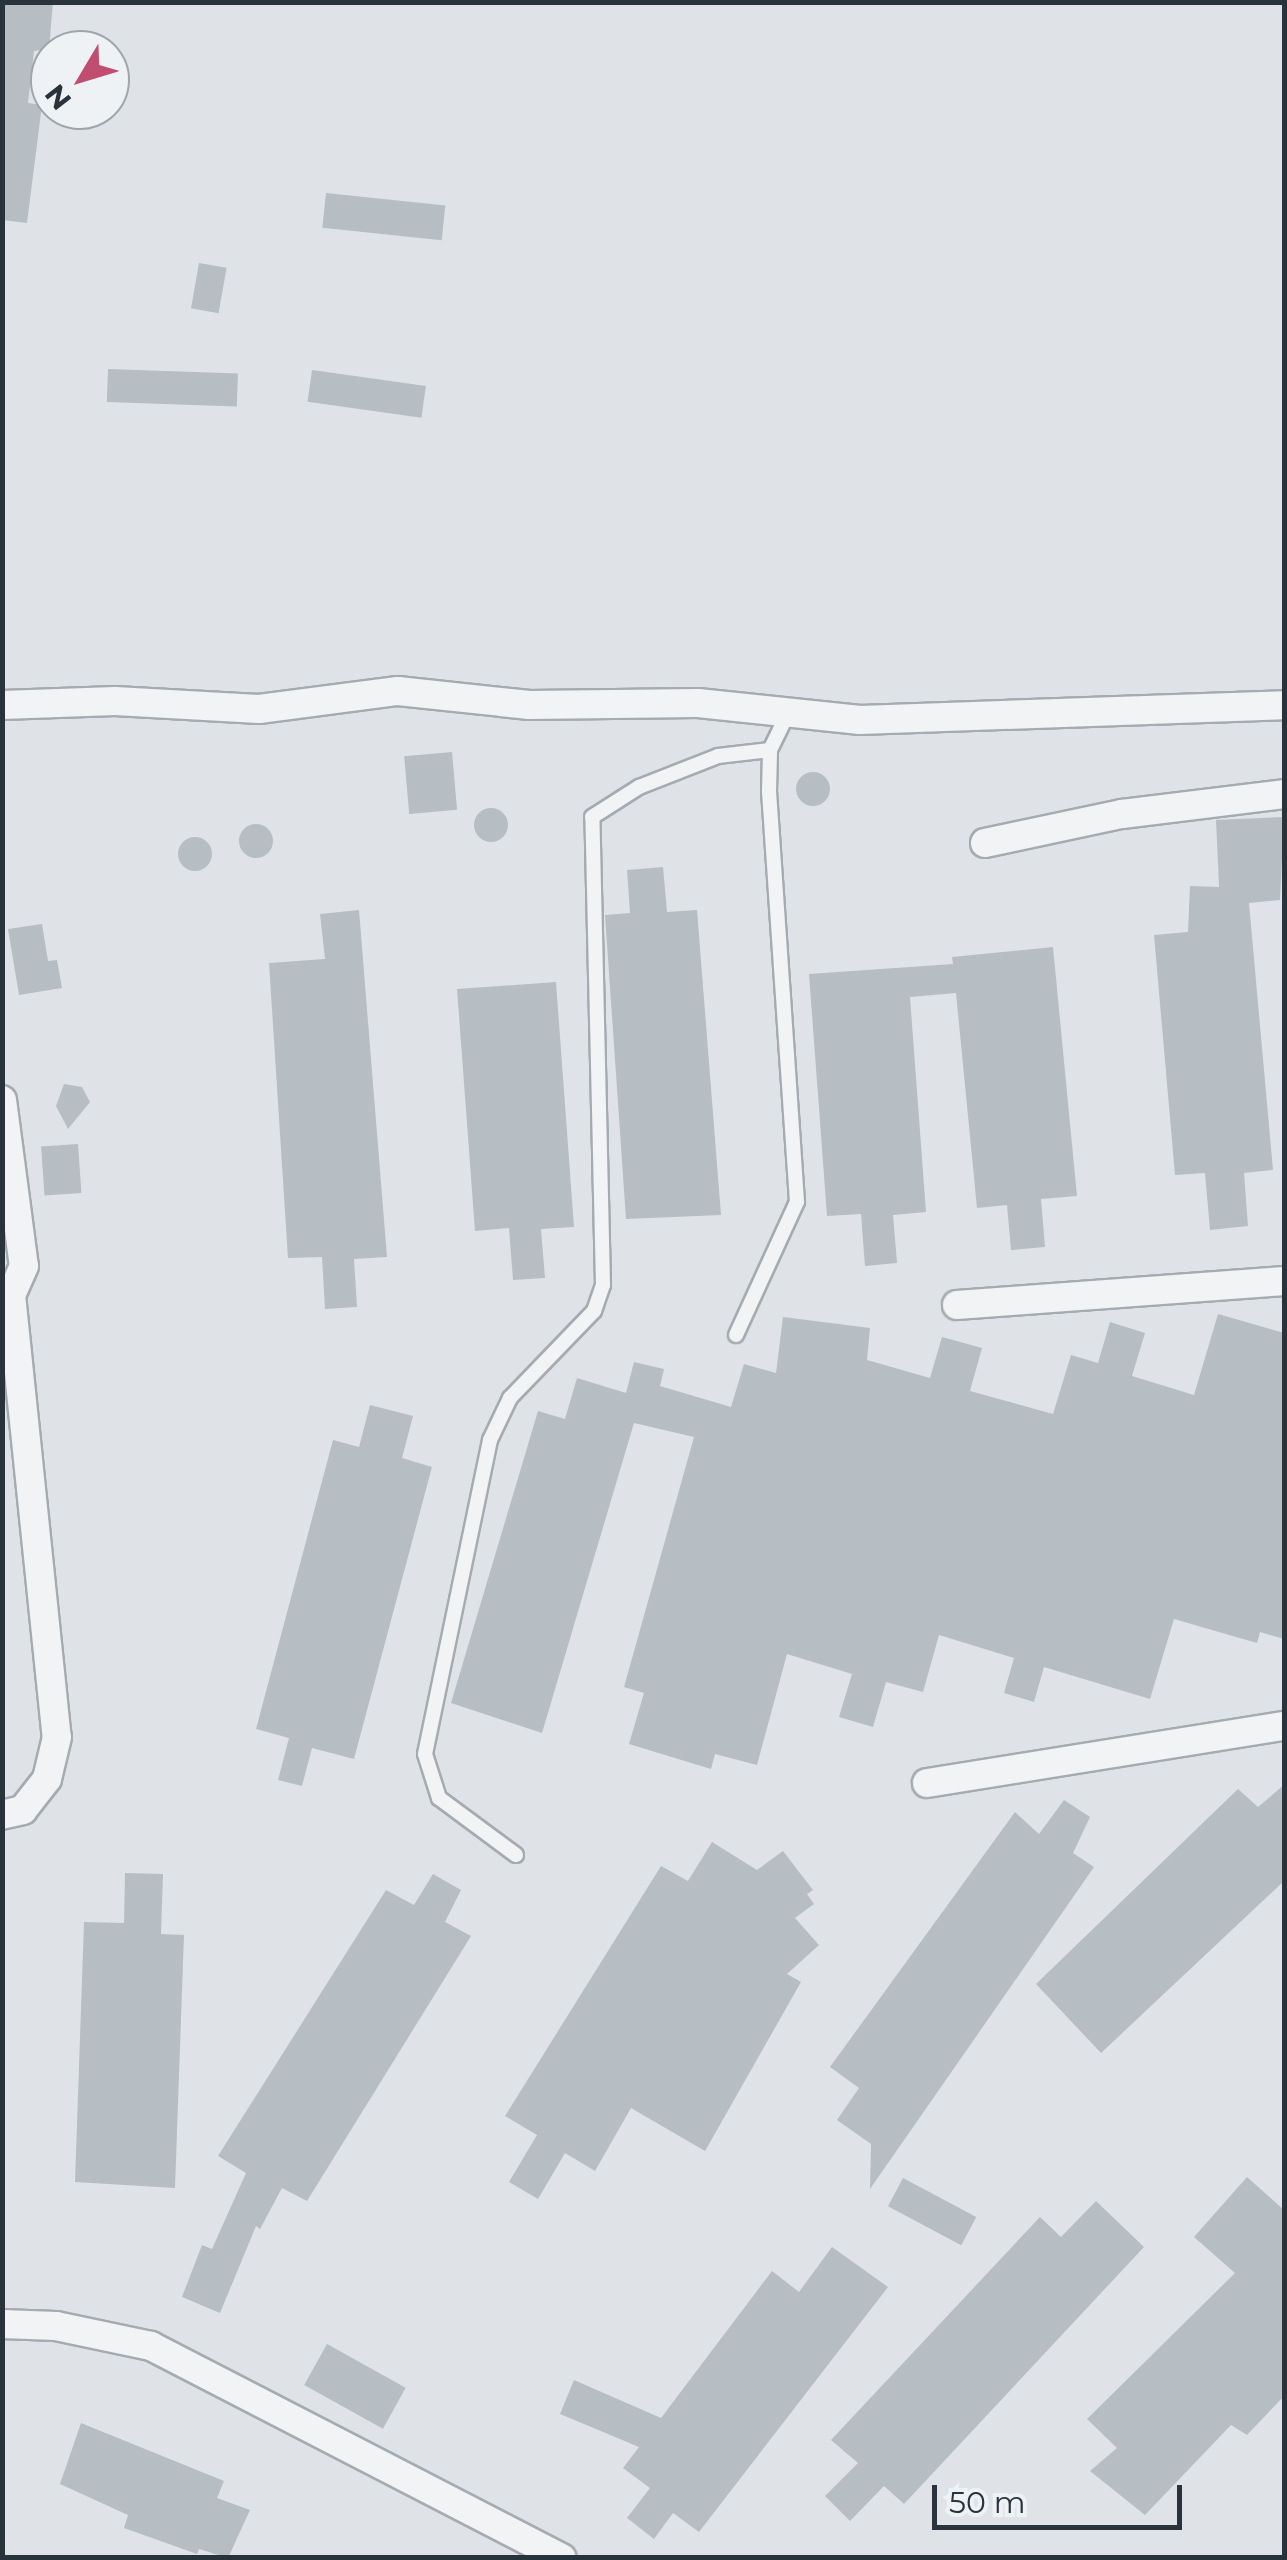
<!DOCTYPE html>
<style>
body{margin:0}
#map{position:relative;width:1287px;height:2560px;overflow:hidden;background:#dfe3e7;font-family:Montserrat,sans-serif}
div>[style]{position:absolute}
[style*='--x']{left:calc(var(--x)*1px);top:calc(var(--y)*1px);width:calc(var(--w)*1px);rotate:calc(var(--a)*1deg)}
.building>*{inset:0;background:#b6bdc3;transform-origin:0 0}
.round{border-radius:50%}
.roads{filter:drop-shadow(2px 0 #a5abb0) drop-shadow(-2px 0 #a5abb0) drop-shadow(0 2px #a5abb0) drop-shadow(0 -2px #a5abb0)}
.service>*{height:14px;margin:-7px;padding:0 7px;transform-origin:7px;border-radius:7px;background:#f1f3f5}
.minor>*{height:28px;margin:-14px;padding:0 14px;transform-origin:14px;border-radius:14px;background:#f1f3f5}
span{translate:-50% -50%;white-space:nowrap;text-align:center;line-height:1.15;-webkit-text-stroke:10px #eef2f4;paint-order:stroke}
.frame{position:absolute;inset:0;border:5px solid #29333c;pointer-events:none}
.north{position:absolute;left:30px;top:30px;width:100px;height:100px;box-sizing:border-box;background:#eef2f4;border:2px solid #9fa6aa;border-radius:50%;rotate:232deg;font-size:28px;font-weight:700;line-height:40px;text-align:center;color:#29333c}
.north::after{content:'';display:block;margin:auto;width:35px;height:45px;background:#c14e71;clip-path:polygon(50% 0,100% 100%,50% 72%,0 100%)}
.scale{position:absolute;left:932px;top:2485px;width:250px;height:45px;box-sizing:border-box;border:5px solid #29333c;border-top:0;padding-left:12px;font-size:30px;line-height:35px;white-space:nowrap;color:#29333c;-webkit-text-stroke:8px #eef2f4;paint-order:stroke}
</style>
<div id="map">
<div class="building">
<div style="clip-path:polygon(2px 2px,53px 2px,49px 49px,34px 51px,28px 103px,42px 105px,27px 223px,2px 220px)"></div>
<div style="left:326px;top:193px;width:120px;height:35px;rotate:6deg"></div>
<div style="left:199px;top:263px;width:28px;height:46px;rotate:10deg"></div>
<div style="left:108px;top:369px;width:130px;height:33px;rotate:2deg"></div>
<div style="left:312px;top:370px;width:115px;height:32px;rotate:8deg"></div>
<div style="left:452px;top:752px;width:58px;height:48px;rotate:85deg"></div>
<div class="round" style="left:796px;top:772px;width:34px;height:34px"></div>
<div class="round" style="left:474px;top:808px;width:34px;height:34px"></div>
<div style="clip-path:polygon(1284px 817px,1280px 900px,1249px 903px,1273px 1170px,1244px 1173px,1248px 1226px,1210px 1230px,1205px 1173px,1175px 1175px,1154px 935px,1188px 932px,1190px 886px,1219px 887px,1216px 820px)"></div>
<div class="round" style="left:239px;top:824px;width:34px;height:34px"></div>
<div class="round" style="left:178px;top:837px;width:34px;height:34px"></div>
<div style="clip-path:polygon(663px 867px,667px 912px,697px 910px,721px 1215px,626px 1219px,605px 915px,630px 913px,627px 870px)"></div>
<div style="clip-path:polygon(359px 910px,387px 1257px,354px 1259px,357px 1307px,325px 1309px,322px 1257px,288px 1258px,269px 963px,325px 959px,320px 914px)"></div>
<div style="clip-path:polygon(42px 924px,48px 961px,57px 960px,62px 988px,19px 995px,8px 929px)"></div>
<div style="clip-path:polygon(1053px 947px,1077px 1196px,1041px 1199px,1045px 1247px,1011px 1250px,1007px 1205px,977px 1208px,956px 993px,910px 997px,926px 1212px,893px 1215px,897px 1263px,865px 1266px,861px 1214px,827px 1216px,809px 974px,953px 964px,952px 957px)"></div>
<div style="clip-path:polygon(556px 982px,574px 1227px,541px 1229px,545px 1278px,513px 1280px,509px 1228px,475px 1231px,457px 989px)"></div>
<div style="clip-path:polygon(64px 1084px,82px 1087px,90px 1102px,68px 1129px,56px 1106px)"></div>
<div style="left:78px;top:1144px;width:49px;height:37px;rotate:86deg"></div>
<div style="clip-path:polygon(1218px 1314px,1284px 1333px,1284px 1639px,1260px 1632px,1257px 1643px,1174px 1619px,1150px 1699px,1044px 1667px,1034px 1702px,1004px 1693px,1014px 1658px,939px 1635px,923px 1692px,886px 1682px,873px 1727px,839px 1717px,852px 1674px,787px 1654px,757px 1765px,715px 1754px,711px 1769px,629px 1744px,644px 1693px,624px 1687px,694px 1437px,634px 1423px,542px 1733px,451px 1703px,538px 1411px,565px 1419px,577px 1378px,626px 1393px,634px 1362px,664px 1369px,660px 1386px,731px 1407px,744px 1364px,776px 1373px,783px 1317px,870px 1328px,867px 1360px,930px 1378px,942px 1337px,982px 1348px,970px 1391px,1053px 1414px,1071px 1355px,1098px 1363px,1110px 1322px,1145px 1333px,1132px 1376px,1194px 1395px)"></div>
<div style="clip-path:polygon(370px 1405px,413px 1416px,402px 1458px,432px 1467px,354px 1759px,312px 1748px,302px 1786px,278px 1780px,289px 1738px,256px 1729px,333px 1440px,359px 1447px)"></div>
<div style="clip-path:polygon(1284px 1785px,1284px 1881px,1101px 2053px,1036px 1984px,1238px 1789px,1258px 1807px)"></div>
<div style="clip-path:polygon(1064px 1800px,1090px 1817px,1073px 1853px,1094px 1867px,870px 2189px,871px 2144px,837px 2120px,859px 2088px,830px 2067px,1015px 1812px,1039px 1834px)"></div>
<div style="clip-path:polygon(712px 1842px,757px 1870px,783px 1851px,813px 1890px,807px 1894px,814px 1904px,795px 1918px,819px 1945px,787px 1974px,801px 1982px,705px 2151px,631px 2108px,595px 2171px,565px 2153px,538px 2199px,509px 2182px,537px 2135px,505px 2116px,661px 1866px,688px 1881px)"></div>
<div style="clip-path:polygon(125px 1873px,163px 1874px,161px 1934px,184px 1935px,175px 2188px,75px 2182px,84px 1922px,124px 1923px)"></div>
<div style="clip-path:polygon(433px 1874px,461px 1890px,445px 1922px,471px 1936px,307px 2201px,282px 2188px,260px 2229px,256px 2226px,220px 2313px,182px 2297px,202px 2245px,212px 2249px,246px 2173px,218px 2156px,386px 1890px,414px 1905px)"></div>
<div style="clip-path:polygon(1247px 2177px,1284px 2210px,1284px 2396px,1247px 2435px,1231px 2425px,1145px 2515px,1090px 2471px,1117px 2448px,1087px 2419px,1235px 2273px,1194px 2237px)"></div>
<div style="left:903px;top:2178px;width:83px;height:32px;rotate:28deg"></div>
<div style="clip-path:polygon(1096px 2201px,1144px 2247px,904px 2504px,884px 2486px,850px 2521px,825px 2496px,858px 2463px,831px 2440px,1040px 2217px,1061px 2237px)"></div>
<div style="clip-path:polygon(832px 2247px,888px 2287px,699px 2532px,673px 2513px,654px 2539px,627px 2518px,650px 2488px,623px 2468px,639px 2447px,560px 2414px,574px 2380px,661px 2418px,772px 2271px,799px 2292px)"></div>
<div style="left:327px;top:2344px;width:90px;height:47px;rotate:29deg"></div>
<div style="clip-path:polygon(81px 2423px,224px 2481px,217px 2498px,250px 2510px,228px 2558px,199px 2549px,197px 2554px,124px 2528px,128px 2515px,60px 2484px)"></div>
</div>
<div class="roads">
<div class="service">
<div style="--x:736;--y:1335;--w:146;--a:-65.4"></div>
<div style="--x:797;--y:1202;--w:411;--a:-93.9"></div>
<div style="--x:769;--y:792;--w:42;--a:-88.6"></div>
<div style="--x:770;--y:750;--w:39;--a:-64"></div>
<div style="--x:516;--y:1855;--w:96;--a:-143.5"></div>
<div style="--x:439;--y:1798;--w:46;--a:-107.7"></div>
<div style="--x:425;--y:1754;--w:321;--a:-78.3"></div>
<div style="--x:490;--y:1440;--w:47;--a:-64.5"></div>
<div style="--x:510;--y:1398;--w:121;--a:-46"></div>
<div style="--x:594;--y:1311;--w:28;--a:-71"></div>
<div style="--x:603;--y:1285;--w:468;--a:-91.3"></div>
<div style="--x:592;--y:817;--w:56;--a:-32.6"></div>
<div style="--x:639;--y:787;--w:85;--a:-21.4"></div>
<div style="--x:718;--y:756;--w:52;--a:-6.6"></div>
</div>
<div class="minor">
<div style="--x:2;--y:705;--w:113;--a:-2"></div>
<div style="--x:115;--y:701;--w:144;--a:3.2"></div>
<div style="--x:259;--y:709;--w:140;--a:-7.4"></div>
<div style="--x:398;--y:691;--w:132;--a:6.1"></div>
<div style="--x:529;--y:705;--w:169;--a:-0.7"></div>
<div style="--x:698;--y:703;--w:163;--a:6"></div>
<div style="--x:860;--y:720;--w:424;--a:-2"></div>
<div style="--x:985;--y:843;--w:140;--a:-12"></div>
<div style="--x:1122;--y:814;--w:163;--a:-7"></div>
<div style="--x:2;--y:1100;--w:167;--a:82.5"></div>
<div style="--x:24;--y:1266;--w:32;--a:114"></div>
<div style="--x:11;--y:1295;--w:444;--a:84.1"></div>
<div style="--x:57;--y:1737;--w:43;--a:103.4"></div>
<div style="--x:47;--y:1779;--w:39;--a:128"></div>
<div style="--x:23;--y:1810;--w:22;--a:167"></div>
<div style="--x:957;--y:1305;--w:328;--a:-4.2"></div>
<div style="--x:927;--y:1783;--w:362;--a:-9.1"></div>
<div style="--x:2;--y:2324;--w:54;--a:2.1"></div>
<div style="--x:56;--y:2326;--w:97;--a:11.9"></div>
<div style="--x:151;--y:2346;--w:462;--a:27.3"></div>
</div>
</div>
<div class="frame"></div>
<div class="north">N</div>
<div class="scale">50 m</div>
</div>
